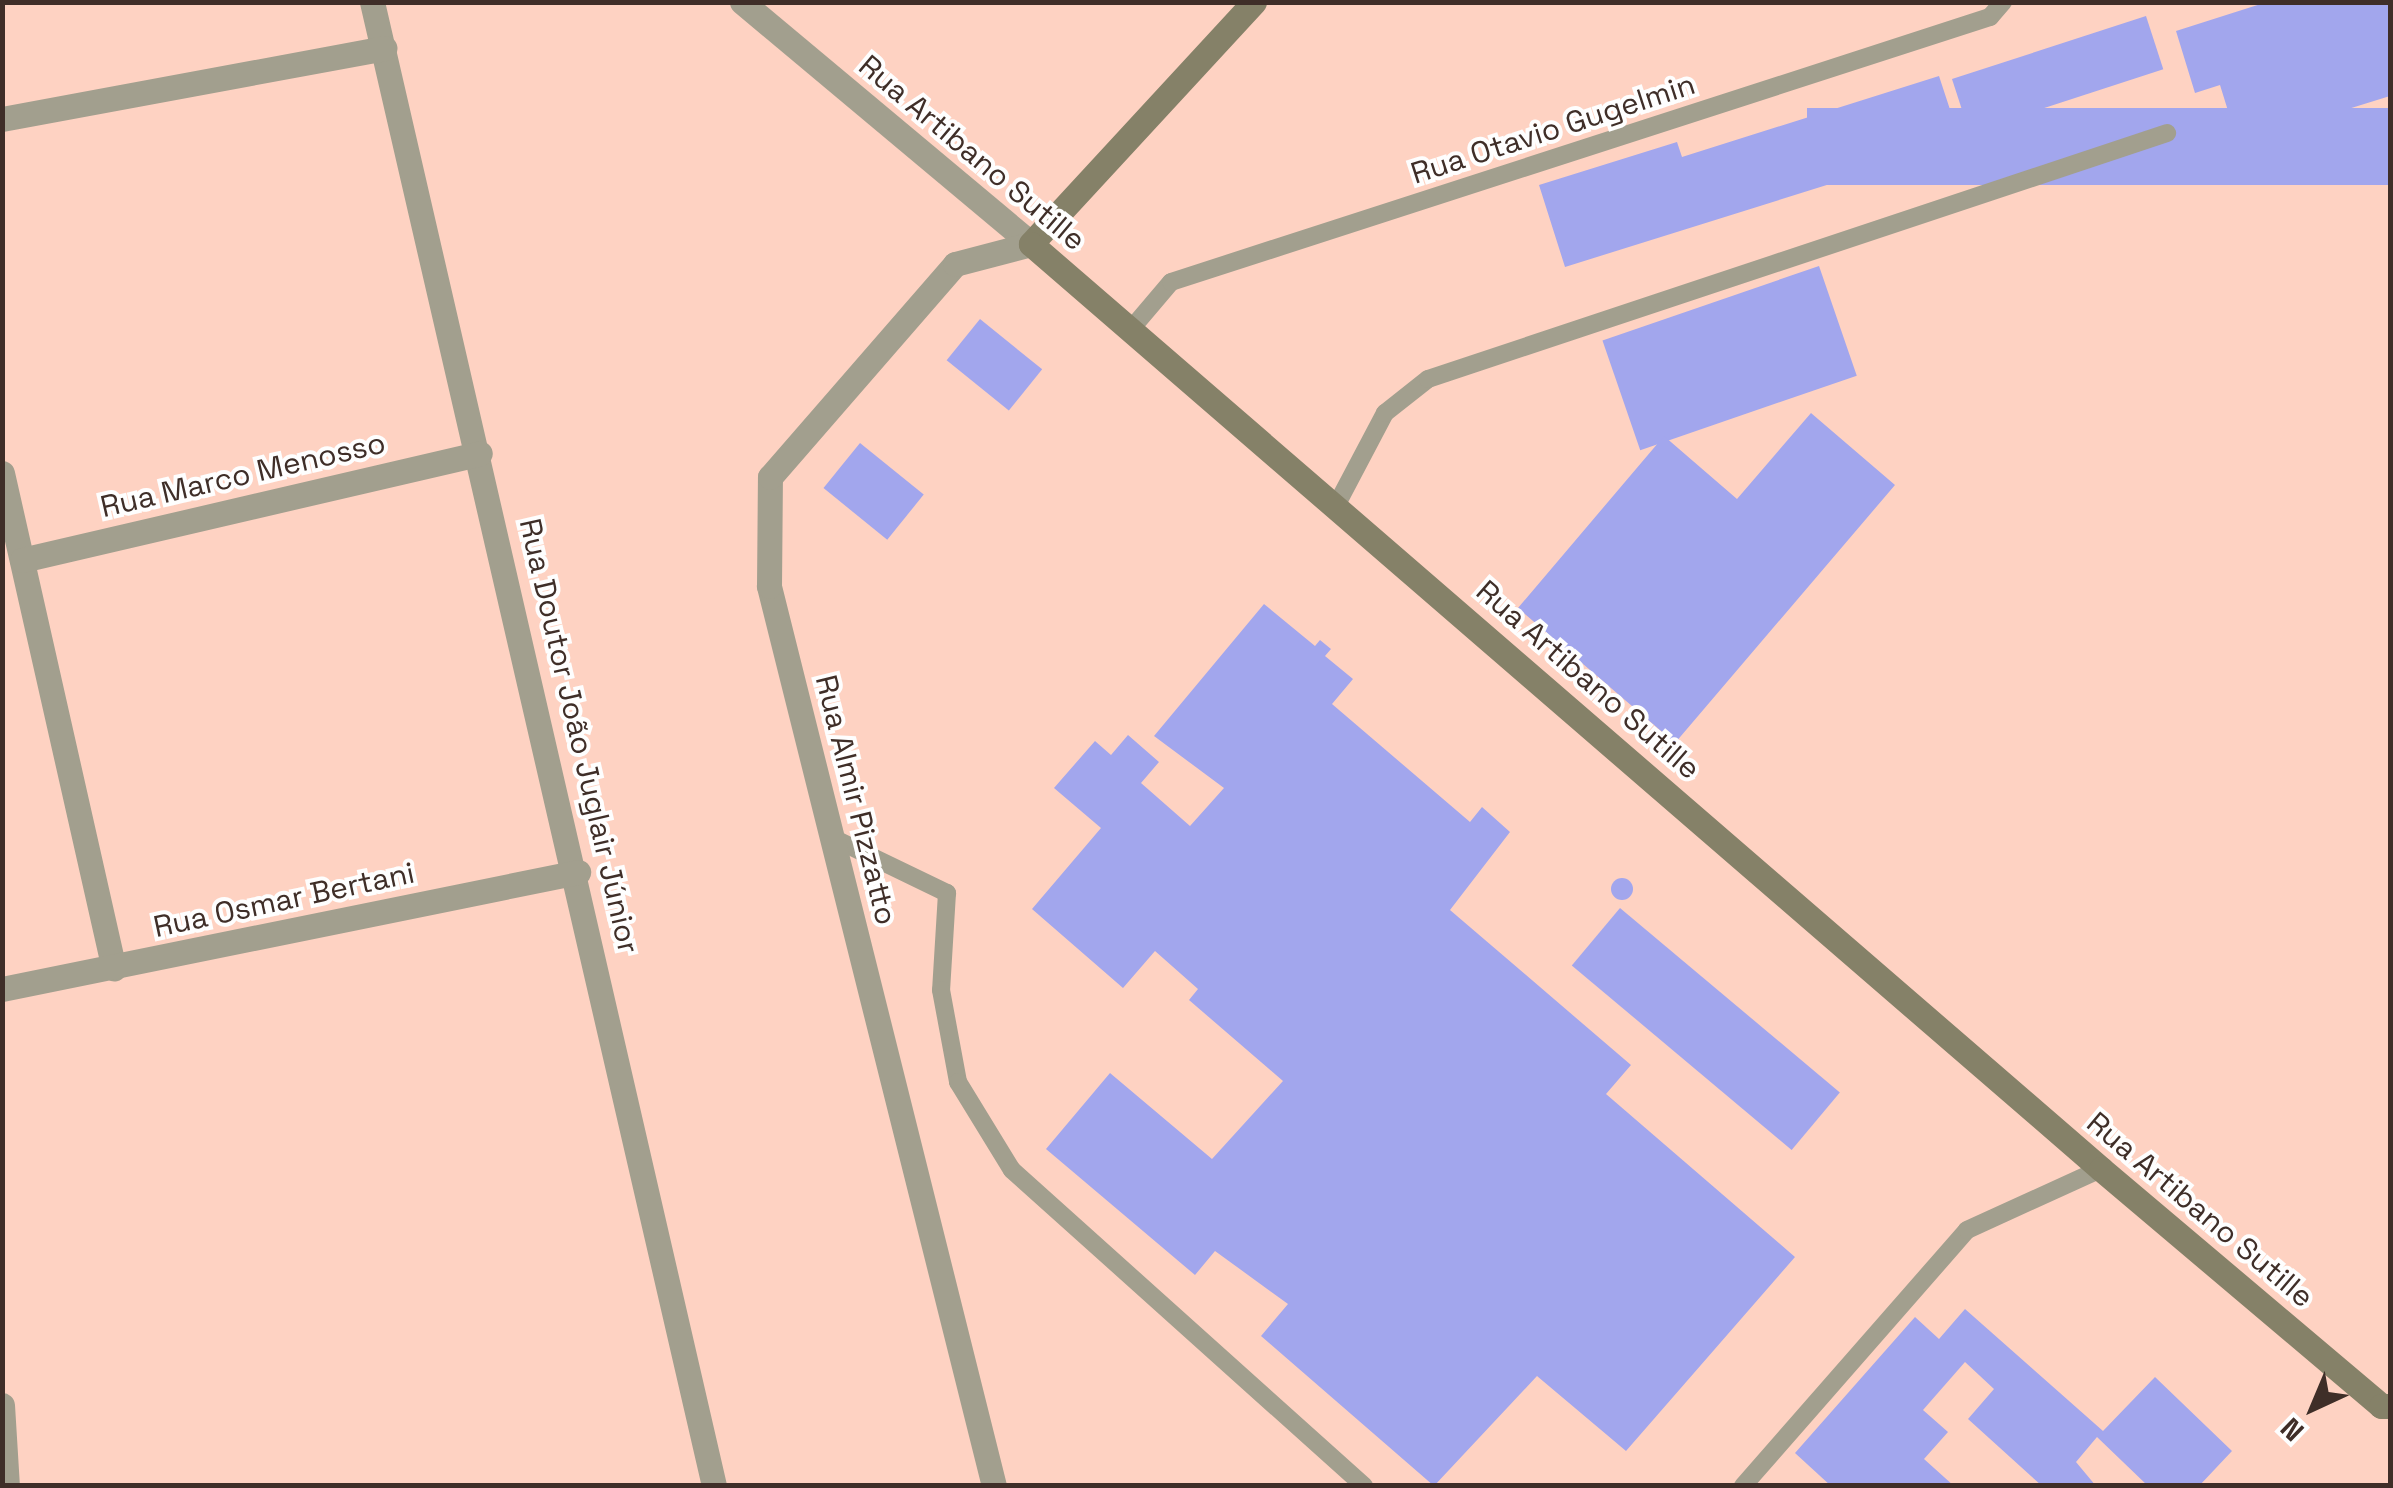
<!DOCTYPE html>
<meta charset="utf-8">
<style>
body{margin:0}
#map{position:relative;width:2393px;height:1488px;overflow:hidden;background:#fed2c2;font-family:"Space Grotesk",sans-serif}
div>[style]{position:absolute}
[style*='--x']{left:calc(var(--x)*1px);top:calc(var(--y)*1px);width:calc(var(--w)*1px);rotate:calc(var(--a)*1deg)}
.building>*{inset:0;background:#a2a6ed;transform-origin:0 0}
.round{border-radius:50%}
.service>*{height:18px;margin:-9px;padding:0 9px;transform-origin:9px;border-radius:9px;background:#a29f8e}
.minor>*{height:25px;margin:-12.5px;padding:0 12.5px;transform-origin:12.5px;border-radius:12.5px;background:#a29f8e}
.secondary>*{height:25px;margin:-12.5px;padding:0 12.5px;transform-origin:12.5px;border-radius:12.5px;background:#858168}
span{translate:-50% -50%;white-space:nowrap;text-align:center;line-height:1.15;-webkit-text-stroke:8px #fefefe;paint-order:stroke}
.street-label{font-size:30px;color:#3f2e28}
.frame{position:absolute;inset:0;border:5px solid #3f2e28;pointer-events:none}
.north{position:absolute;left:2263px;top:1358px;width:100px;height:100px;-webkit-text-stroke:8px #fefefe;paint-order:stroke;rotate:224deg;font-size:28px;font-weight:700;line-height:40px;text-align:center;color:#3f2e28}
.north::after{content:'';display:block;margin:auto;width:35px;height:45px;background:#3f2e28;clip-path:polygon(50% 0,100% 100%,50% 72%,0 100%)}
</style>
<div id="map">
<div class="building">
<div style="clip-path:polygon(2267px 2px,2390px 2px,2390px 96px,2238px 143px,2220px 85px,2195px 93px,2176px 31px)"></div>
<div style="left:2146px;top:16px;width:56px;height:204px;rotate:72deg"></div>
<div style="clip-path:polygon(1939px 76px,1961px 143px,1565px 267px,1539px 185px,1677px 142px,1682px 157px)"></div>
<div style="left:2390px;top:108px;width:77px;height:583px;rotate:90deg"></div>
<div style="left:1819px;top:266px;width:116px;height:229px;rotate:71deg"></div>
<div style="left:980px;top:319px;width:80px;height:53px;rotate:39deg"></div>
<div style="clip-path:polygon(1811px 413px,1895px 485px,1675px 743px,1518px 608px,1664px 436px,1737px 499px)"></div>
<div style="left:860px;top:443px;width:82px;height:58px;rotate:39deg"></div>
<div style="clip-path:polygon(1264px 604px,1315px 646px,1320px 640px,1331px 649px,1325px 656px,1353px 679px,1332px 704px,1470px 822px,1482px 807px,1510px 832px,1450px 910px,1631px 1065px,1606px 1094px,1795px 1257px,1626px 1451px,1537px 1376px,1434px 1486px,1261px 1336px,1288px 1304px,1215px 1251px,1195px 1275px,1046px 1149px,1110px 1073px,1212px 1159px,1283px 1081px,1189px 1000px,1198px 989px,1155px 951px,1123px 988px,1032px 909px,1101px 828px,1054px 788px,1095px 741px,1111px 755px,1128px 735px,1159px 762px,1141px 783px,1190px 826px,1224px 788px,1154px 736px)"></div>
<div class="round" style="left:1611px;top:878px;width:22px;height:22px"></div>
<div style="left:1620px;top:908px;width:287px;height:75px;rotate:40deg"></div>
<div style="clip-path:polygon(1965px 1309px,2103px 1431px,2155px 1377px,2232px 1451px,2199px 1486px,2148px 1486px,2097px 1437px,2076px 1462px,2096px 1486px,2042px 1486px,1968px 1419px,1994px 1389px,1965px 1362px,1923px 1410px,1948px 1432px,1924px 1459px,1954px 1486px,1831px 1486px,1795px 1453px,1915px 1317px,1939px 1339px)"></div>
</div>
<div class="service">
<div style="--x:1132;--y:328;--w:60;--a:-49.7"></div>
<div style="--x:1171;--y:282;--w:861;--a:-17.93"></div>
<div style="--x:1990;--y:17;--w:20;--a:-49"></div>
<div style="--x:1337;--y:504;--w:103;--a:-62.2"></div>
<div style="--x:1385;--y:413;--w:55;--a:-38.3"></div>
<div style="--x:1428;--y:379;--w:779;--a:-18.41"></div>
<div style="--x:831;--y:837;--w:129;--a:25.8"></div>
<div style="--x:947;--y:893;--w:97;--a:93.5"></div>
<div style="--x:941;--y:990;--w:94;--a:79.5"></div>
<div style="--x:958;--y:1082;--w:103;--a:58.5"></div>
<div style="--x:1012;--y:1170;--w:473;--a:41.9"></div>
<div style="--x:1743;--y:1486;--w:340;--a:-48.8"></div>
<div style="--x:1967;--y:1230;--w:147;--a:-24.5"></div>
</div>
<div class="minor">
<div style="--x:372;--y:2;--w:1523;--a:77.02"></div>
<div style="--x:742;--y:2;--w:377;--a:39.9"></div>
<div style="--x:2;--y:119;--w:389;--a:-10.5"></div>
<div style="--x:2;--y:473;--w:508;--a:77.28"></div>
<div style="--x:22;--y:560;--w:470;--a:-13.1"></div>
<div style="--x:2;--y:989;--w:588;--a:-11.48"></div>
<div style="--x:2;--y:1405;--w:81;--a:86.5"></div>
<div style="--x:994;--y:1486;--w:928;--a:-104.04"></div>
<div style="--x:769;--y:586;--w:109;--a:-89.5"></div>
<div style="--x:770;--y:477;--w:282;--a:-49"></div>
<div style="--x:955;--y:264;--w:79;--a:-14.7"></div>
</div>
<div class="secondary">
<div style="--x:1254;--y:2;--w:329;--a:132.7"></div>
<div style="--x:1031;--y:244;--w:1414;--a:40.84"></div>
<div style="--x:2101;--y:1169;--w:367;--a:40.2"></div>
<div style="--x:2381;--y:1406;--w:9;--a:0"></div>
</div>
<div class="street-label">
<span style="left:1553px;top:129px;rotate:-18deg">Rua Otavio Gugelmin</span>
<span style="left:972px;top:153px;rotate:40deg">Rua Artibano Sutille</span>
<span style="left:243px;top:475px;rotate:-13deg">Rua Marco Menosso</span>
<span style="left:1588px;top:680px;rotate:41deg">Rua Artibano Sutille</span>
<span style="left:579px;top:736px;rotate:77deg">Rua Doutor João Juglair Júnior</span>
<span style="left:856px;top:800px;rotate:76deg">Rua Almir Pizzatto</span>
<span style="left:284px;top:900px;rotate:-12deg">Rua Osmar Bertani</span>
<span style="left:2200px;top:1210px;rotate:40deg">Rua Artibano Sutille</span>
</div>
<div class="frame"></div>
<div class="north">N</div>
</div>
